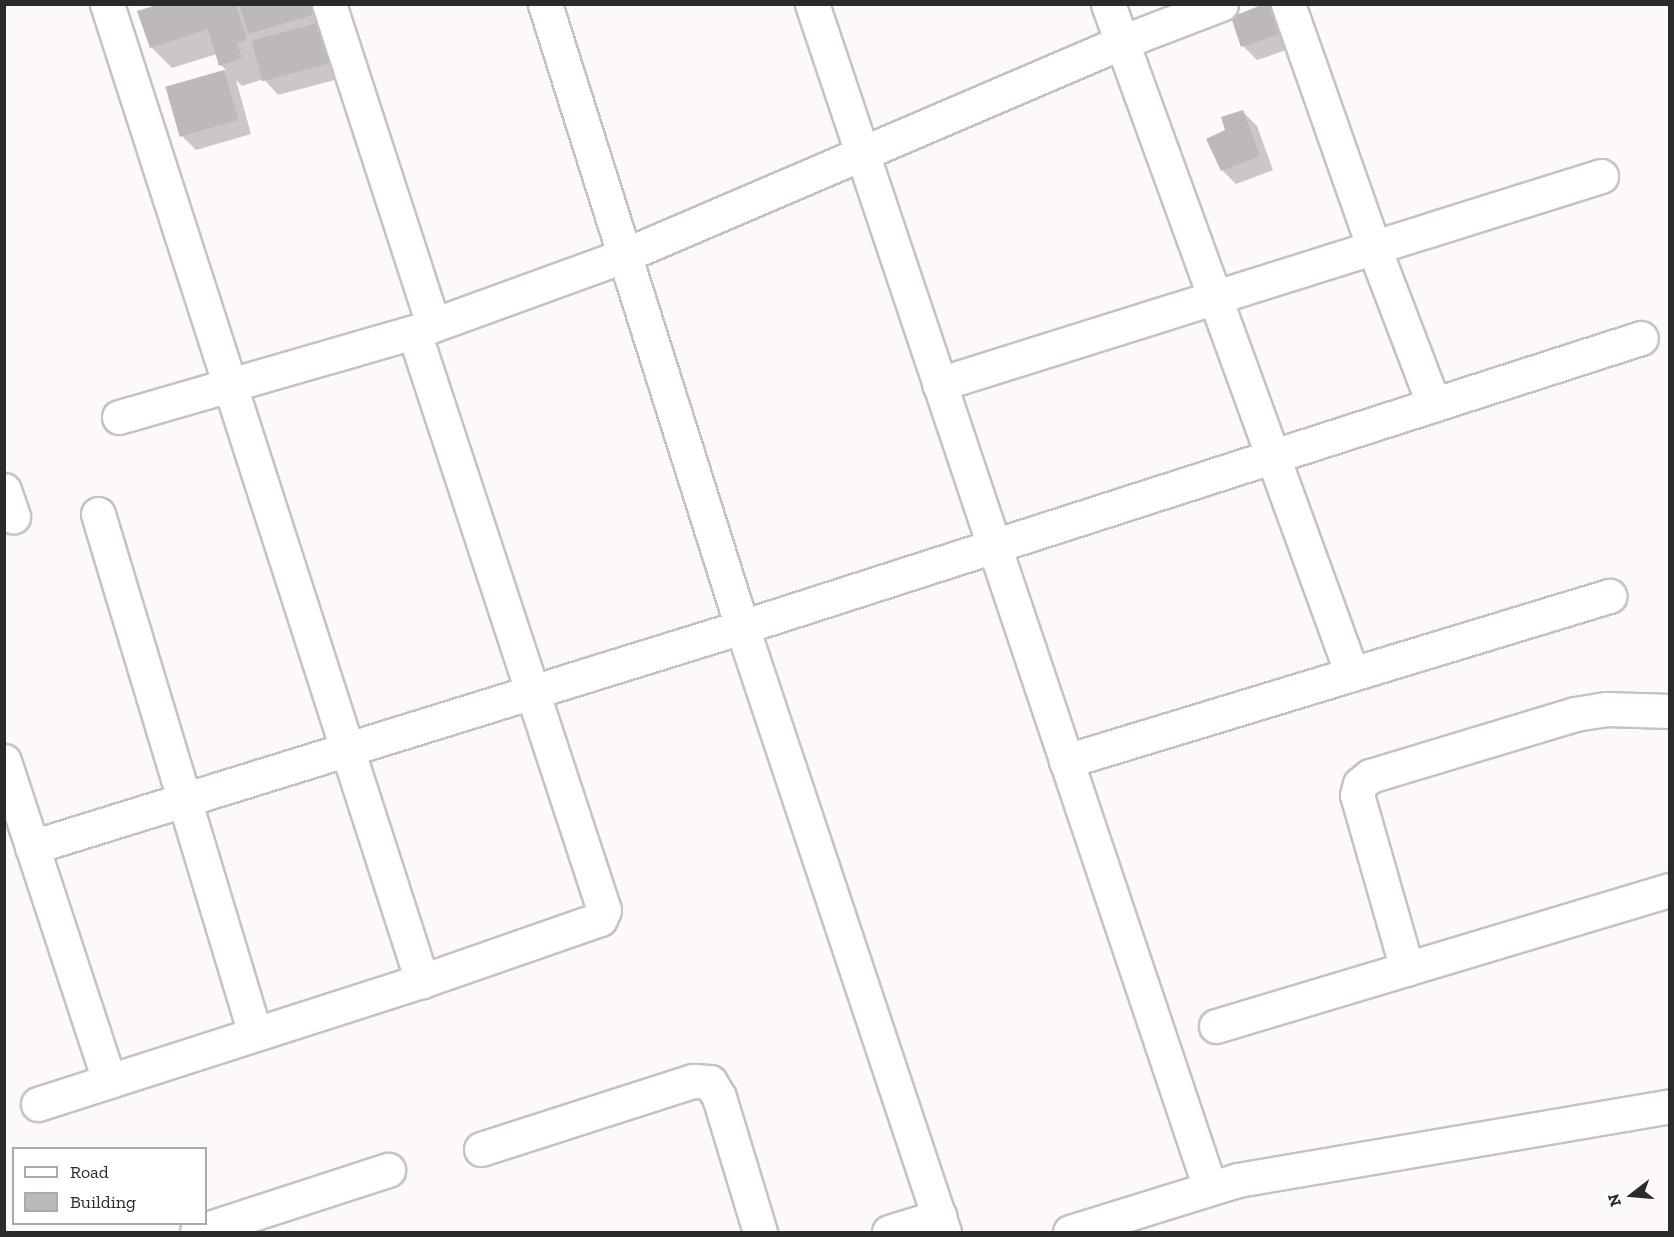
<!DOCTYPE html>
<style>
body{margin:0}
#map{position:relative;width:1674px;height:1237px;overflow:hidden;background:#fdf9f8;font-family:"Zilla Slab",serif}
div>[style]{position:absolute}
[style*='--x']{left:calc(var(--x)*1px);top:calc(var(--y)*1px);width:calc(var(--w)*1px);rotate:calc(var(--a)*1deg)}
.shadow>*{inset:0;background:#0003}
.building>*{inset:0;background:#bcb9b8;transform-origin:0 0}
.roads{filter:drop-shadow(2px 0 #c6c2c2) drop-shadow(-2px 0 #c6c2c2) drop-shadow(0 2px #c6c2c2) drop-shadow(0 -2px #c6c2c2)}
.minor>*{height:33px;margin:-16.5px;padding:0 16.5px;transform-origin:16.5px;border-radius:16.5px;background:#fff}
span{translate:-50% -50%;white-space:nowrap;text-align:center;line-height:1.15;-webkit-text-stroke:5px #fff;paint-order:stroke}
.frame{position:absolute;inset:0;border:6px solid #2b2a2a;pointer-events:none}
.legend{position:absolute;left:12px;top:1147px;width:195px;height:78px;box-sizing:border-box;background:#fff;border:2px solid #aaa;margin:0;padding:8px 10px;list-style:none;font-size:18px;color:#2b2a2a}
.legend li{display:flex;align-items:center;gap:12px;height:30px}
.legend b{width:30px;border:2px solid #aaa}
.north{position:absolute;left:1602px;top:1165px;width:60px;height:60px;-webkit-text-stroke:4px #fff;paint-order:stroke;rotate:254deg;font-size:16px;font-weight:700;line-height:24px;text-align:center;color:#2b2a2a}
.north::after{content:'';display:block;margin:auto;width:21px;height:27px;background:#2b2a2a;clip-path:polygon(50% 0,100% 100%,50% 72%,0 100%)}
</style>
<div id="map">
<div class="shadow">
<div style="clip-path:polygon(162px 4px,333px 4px,350px 76px,278px 95px,264px 79px,242px 86px,236px 80px,251px 134px,196px 150px,182px 136px,167px 87px,226px 70px,221px 65px,217px 54px,172px 68px,151px 47px,139px 12px)"></div>
<div style="clip-path:polygon(1268px 4px,1304px 44px,1257px 60px,1243px 46px)"></div>
<div style="clip-path:polygon(1243px 112px,1257px 126px,1273px 170px,1236px 184px,1222px 170px,1227px 131px)"></div>
</div>
<div class="building">
<div style="clip-path:polygon(239px 4px,324px 4px,326px 11px,248px 34px)"></div>
<div style="clip-path:polygon(1264px 4px,1281px 4px,1291px 30px,1241px 47px,1231px 17px)"></div>
<div style="clip-path:polygon(157px 5px,236px 5px,247px 40px,237px 43px,242px 58px,219px 66px,208px 29px,150px 48px,137px 11px)"></div>
<div style="left:325px;top:21px;width:42px;height:76px;rotate:75deg"></div>
<div style="left:224px;top:70px;width:52px;height:61px;rotate:74deg"></div>
<div style="clip-path:polygon(1243px 110px,1260px 156px,1221px 171px,1206px 139px,1225px 130px,1221px 117px)"></div>
</div>
<div class="roads">
<div class="minor">
<div style="--x:107;--y:4;--w:1027;--a:72.13"></div>
<div style="--x:329;--y:4;--w:337;--a:72"></div>
<div style="--x:545;--y:4;--w:653;--a:72.45"></div>
<div style="--x:742;--y:627;--w:638;--a:71.54"></div>
<div style="--x:812;--y:4;--w:1249;--a:71.42"></div>
<div style="--x:1108;--y:4;--w:713;--a:69.99"></div>
<div style="--x:1288;--y:4;--w:259;--a:70.6"></div>
<div style="--x:1374;--y:248;--w:168;--a:69.1"></div>
<div style="--x:939;--y:384;--w:694;--a:-17.44"></div>
<div style="--x:119;--y:417;--w:307;--a:-16.1"></div>
<div style="--x:414;--y:332;--w:225;--a:-20"></div>
<div style="--x:625;--y:255;--w:541;--a:-23.2"></div>
<div style="--x:1122;--y:42;--w:106;--a:-21"></div>
<div style="--x:4;--y:490;--w:28;--a:71"></div>
<div style="--x:98;--y:514;--w:543;--a:73.2"></div>
<div style="--x:4;--y:761;--w:337;--a:71.8"></div>
<div style="--x:1066;--y:761;--w:568;--a:-16.9"></div>
<div style="--x:32;--y:847;--w:743;--a:-17.22"></div>
<div style="--x:742;--y:627;--w:944;--a:-17.82"></div>
<div style="--x:1407;--y:969;--w:181;--a:-106"></div>
<div style="--x:1357;--y:795;--w:11;--a:-75"></div>
<div style="--x:1360;--y:784;--w:13;--a:-39"></div>
<div style="--x:1370;--y:776;--w:214;--a:-16.8"></div>
<div style="--x:1575;--y:714;--w:31;--a:-9"></div>
<div style="--x:1606;--y:709;--w:64;--a:1.8"></div>
<div style="--x:1216;--y:1026;--w:474;--a:-16.7"></div>
<div style="--x:38;--y:1104;--w:403;--a:-17.8"></div>
<div style="--x:422;--y:981;--w:188;--a:-19.2"></div>
<div style="--x:600;--y:919;--w:10;--a:-66"></div>
<div style="--x:604;--y:910;--w:608;--a:-108.2"></div>
<div style="--x:481;--y:1149;--w:223;--a:-17.8"></div>
<div style="--x:693;--y:1081;--w:17;--a:3"></div>
<div style="--x:710;--y:1082;--w:17;--a:59"></div>
<div style="--x:719;--y:1097;--w:141;--a:73.1"></div>
<div style="--x:197;--y:1232;--w:201;--a:-18"></div>
<div style="--x:889;--y:1232;--w:53;--a:-17.4"></div>
<div style="--x:1070;--y:1232;--w:176;--a:-17.2"></div>
<div style="--x:1238;--y:1180;--w:438;--a:-9.7"></div>
</div>
</div>
<div class="frame"></div>
<ul class="legend">
<li><b style="height:8px;background:#fff"></b>Road</li>
<li><b style="height:16px;background:#bcb9b8"></b>Building</li>
</ul>
<div class="north">N</div>
</div>
